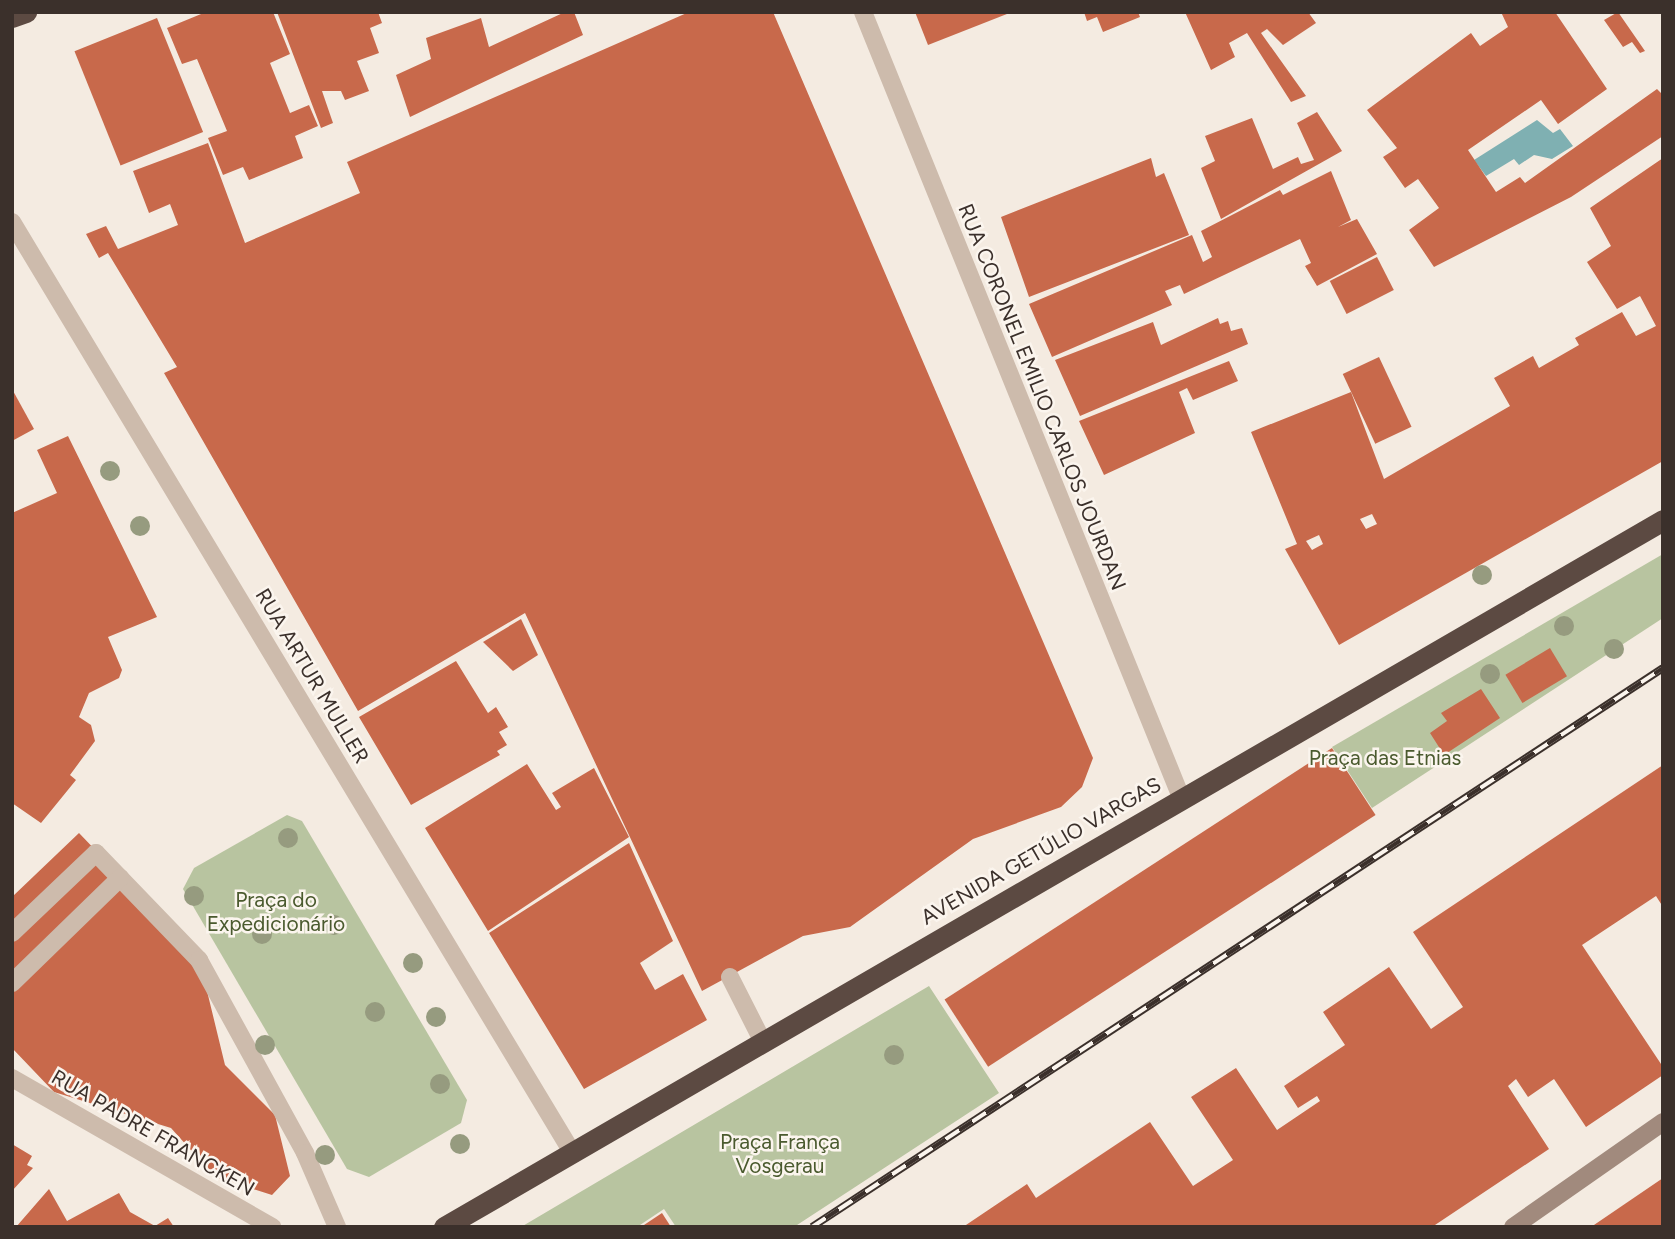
<!DOCTYPE html>
<html>
<head>
<meta charset="utf-8">
<style>
  body { margin:0 }
  #map { position:relative; width:1675px; height:1239px; overflow:hidden; background:#f4ebe1; font-family:Figtree,sans-serif }
  div>[style] { position:absolute }
  .green>* { inset:0; background:#b8c4a0 }
  .water>* { inset:0; background:#7fb0b2 }
  .building>* { inset:0; background:#c8694b; transform-origin:0 0 }
  .lane>* { height:18px; margin:-9px; padding:0 9px; transform-origin:9px; border-radius:9px; background:#cdbbac }
  .street>* { height:18px; margin:-9px; padding:0 9px; transform-origin:9px; border-radius:9px; background:#cdbbac }
  .secondary>* { height:18px; margin:-9px; padding:0 9px; transform-origin:9px; border-radius:9px; background:#a18a7d }
  .highway>* { height:21px; margin:-10.5px; padding:0 10.5px; transform-origin:10.5px; border-radius:10.5px; background:#5c4a42 }
  .rail>* { height:8px; margin-top:-4px; transform-origin:0; background:repeating-linear-gradient(90deg,#fbf5ee 0 16px,#3b302b 0 32px); box-sizing:border-box; border-block:2px solid #3b302b }
  .trees>* { width:20px; height:20px; margin:-10px; border-radius:50%; background:#969b7f }
  span { translate:-50% -50%; white-space:nowrap; text-align:center; line-height:1.15; -webkit-text-stroke:5px #fbf5ee; paint-order:stroke }
  .street-label { font-size:21px; color:#3b302b }
  .park-label { font-size:21px; color:#4a5a2e }
  .frame { position:absolute; inset:0; border:14px solid #3b302b; pointer-events:none }
</style>
</head>
<body>
<div id="map">
  <div class="green">
    <div style="clip-path:polygon(1663px 554px,1663px 618px,1372px 808px,1332px 747px)"></div>
    <div style="clip-path:polygon(287px 815px,302px 821px,467px 1100px,461px 1123px,369px 1177px,347px 1169px,183px 889px,194px 868px)"></div>
    <div style="clip-path:polygon(929px 986px,999px 1093px,794px 1227px,676px 1227px,664px 1209px,637px 1227px,521px 1227px)"></div>
  </div>
  <div class="water">
    <div style="clip-path:polygon(1537px 120px,1553px 133px,1560px 129px,1573px 146px,1552px 159px,1534px 155px,1519px 165px,1514px 159px,1486px 176px,1474px 160px)"></div>
  </div>
  <div class="building">
    <div style="clip-path:polygon(206px 12px,273px 12px,290px 54px,270px 63px,290px 113px,309px 105px,318px 126px,295px 136px,303px 158px,249px 180px,243px 167px,223px 175px,208px 138px,227px 131px,197px 59px,182px 64px,167px 28px)"></div>
    <div style="clip-path:polygon(277px 12px,378px 12px,382px 23px,370px 28px,379px 53px,357px 61px,369px 91px,345px 100px,341px 91px,322px 91px,333px 123px,321px 128px)"></div>
    <div style="clip-path:polygon(565px 12px,574px 12px,583px 35px,410px 117px,396px 75px,431px 59px,426px 38px,481px 18px,489px 47px)"></div>
    <div style="clip-path:polygon(689px 12px,773px 12px,1093px 758px,1082px 787px,1061px 807px,973px 839px,850px 927px,803px 936px,702px 991px,525px 613px,358px 711px,164px 373px,177px 367px,108px 253px,99px 258px,86px 234px,106px 226px,118px 249px,178px 225px,170px 204px,149px 213px,133px 171px,208px 143px,245px 243px,360px 193px,347px 162px)"></div>
    <div style="clip-path:polygon(915px 12px,1012px 12px,928px 45px)"></div>
    <div style="clip-path:polygon(1084px 12px,1138px 12px,1140px 17px,1103px 32px,1097px 17px,1087px 21px)"></div>
    <div style="clip-path:polygon(1185px 12px,1308px 12px,1316px 23px,1283px 45px,1267px 29px,1261px 33px,1306px 96px,1291px 102px,1247px 33px,1229px 43px,1235px 57px,1211px 70px)"></div>
    <div style="clip-path:polygon(1501px 12px,1555px 12px,1607px 89px,1558px 124px,1541px 100px,1468px 150px,1496px 192px,1520px 177px,1525px 183px,1657px 89px,1663px 95px,1663px 136px,1571px 197px,1434px 267px,1409px 230px,1439px 208px,1418px 179px,1405px 188px,1383px 157px,1397px 148px,1367px 110px,1471px 33px,1480px 46px,1508px 27px)"></div>
    <div style="clip-path:polygon(1618px 12px,1645px 51px,1640px 53px,1632px 42px,1623px 47px,1604px 20px)"></div>
    <div style="left:157px;top:18px;width:123px;height:89px;rotate:68deg"></div>
    <div style="clip-path:polygon(1317px 112px,1342px 151px,1221px 219px,1201px 168px,1215px 161px,1205px 136px,1252px 118px,1273px 169px,1298px 157px,1301px 164px,1314px 160px,1297px 123px)"></div>
    <div style="clip-path:polygon(1151px 158px,1156px 177px,1164px 173px,1189px 235px,1029px 297px,1001px 217px)"></div>
    <div style="clip-path:polygon(evenodd,1663px 158px,1663px 461px,1339px 645px,1285px 549px,1297px 544px,1251px 432px,1351px 392px,1384px 479px,1510px 406px,1494px 378px,1533px 356px,1539px 368px,1579px 345px,1575px 338px,1622px 312px,1636px 336px,1656px 326px,1640px 296px,1617px 309px,1587px 262px,1611px 246px,1590px 208px,1663px 158px,1372px 514px,1377px 524px,1366px 529px,1360px 519px,1372px 514px,1663px 158px,1319px 535px,1323px 544px,1312px 550px,1306px 541px,1319px 535px)"></div>
    <div style="clip-path:polygon(1331px 171px,1351px 220px,1338px 227px,1357px 219px,1377px 254px,1317px 286px,1305px 266px,1311px 263px,1300px 239px,1184px 294px,1180px 285px,1165px 291px,1172px 305px,1052px 357px,1029px 304px,1192px 235px,1203px 262px,1212px 257px,1201px 231px,1280px 190px,1283px 195px)"></div>
    <div style="left:1377px;top:257px;width:37px;height:53px;rotate:63deg"></div>
    <div style="clip-path:polygon(1218px 318px,1220px 324px,1228px 321px,1231px 331px,1242px 328px,1248px 344px,1080px 416px,1055px 360px,1153px 322px,1161px 345px)"></div>
    <div style="left:1379px;top:357px;width:77px;height:40px;rotate:65deg"></div>
    <div style="clip-path:polygon(1229px 361px,1238px 381px,1193px 400px,1187px 388px,1179px 392px,1195px 433px,1104px 475px,1079px 421px)"></div>
    <div style="clip-path:polygon(12px 389px,34px 429px,12px 441px)"></div>
    <div style="clip-path:polygon(68px 436px,157px 617px,108px 637px,122px 670px,119px 678px,89px 693px,79px 717px,91px 725px,95px 741px,70px 775px,76px 780px,41px 823px,12px 803px,12px 513px,57px 493px,37px 450px)"></div>
    <div style="clip-path:polygon(521px 619px,538px 655px,513px 671px,483px 642px)"></div>
    <div style="left:1550px;top:648px;width:33px;height:52px;rotate:59deg"></div>
    <div style="clip-path:polygon(456px 661px,488px 713px,496px 707px,508px 727px,499px 732px,507px 745px,497px 751px,500px 755px,411px 805px,359px 717px)"></div>
    <div style="clip-path:polygon(1481px 689px,1500px 718px,1444px 755px,1430px 733px,1447px 721px,1441px 713px)"></div>
    <div style="left:1332px;top:748px;width:80px;height:462px;rotate:57deg"></div>
    <div style="clip-path:polygon(527px 764px,556px 810px,561px 807px,552px 793px,594px 768px,629px 837px,488px 931px,425px 828px)"></div>
    <div style="clip-path:polygon(1663px 765px,1663px 907px,1656px 896px,1582px 945px,1663px 1067px,1663px 1075px,1586px 1127px,1554px 1079px,1528px 1097px,1516px 1079px,1508px 1086px,1549px 1149px,1432px 1227px,963px 1227px,1027px 1184px,1036px 1198px,1150px 1122px,1193px 1186px,1233px 1160px,1191px 1097px,1236px 1068px,1277px 1130px,1320px 1101px,1317px 1096px,1298px 1108px,1284px 1086px,1345px 1045px,1323px 1012px,1389px 967px,1431px 1029px,1463px 1007px,1413px 932px)"></div>
    <div style="clip-path:polygon(79px 833px,199px 958px,225px 1065px,275px 1115px,290px 1176px,272px 1195px,215px 1177px,171px 1128px,54px 1092px,12px 1048px,12px 897px)"></div>
    <div style="clip-path:polygon(629px 843px,673px 941px,640px 963px,655px 990px,683px 974px,707px 1020px,584px 1089px,489px 933px)"></div>
    <div style="clip-path:polygon(12px 1144px,32px 1156px,27px 1165px,33px 1168px,12px 1191px)"></div>
    <div style="clip-path:polygon(1663px 1178px,1663px 1227px,1591px 1227px)"></div>
    <div style="clip-path:polygon(49px 1189px,67px 1221px,119px 1193px,130px 1212px,155px 1226px,168px 1218px,174px 1227px,16px 1227px)"></div>
    <div style="clip-path:polygon(662px 1213px,671px 1227px,641px 1227px)"></div>
  </div>
  <div class="lane">
    <div style="left:12px;top:933px;width:116px;rotate:-43.6deg"></div>
    <div style="left:96px;top:853px;width:149px;rotate:46.1deg"></div>
    <div style="left:199px;top:960px;width:220px;rotate:61.2deg"></div>
    <div style="left:305px;top:1153px;width:81px;rotate:66.6deg"></div>
    <div style="left:730px;top:977px;width:73px;rotate:63.1deg"></div>
    <div style="left:12px;top:983px;width:151px;rotate:-44.2deg"></div>
  </div>
  <div class="street">
    <div style="left:863px;top:12px;width:847px;rotate:67.95deg"></div>
    <div style="left:12px;top:222px;width:1088px;rotate:58.95deg"></div>
    <div style="left:12px;top:1078px;width:300px;rotate:29.8deg"></div>
  </div>
  <div class="secondary">
    <div style="left:1513px;top:1227px;width:183px;rotate:-35deg"></div>
  </div>
  <div class="highway">
    <div style="left:12px;top:17px;width:15px;rotate:-20deg"></div>
    <div style="left:444px;top:1227px;width:1409px;rotate:-30.11deg"></div>
  </div>
  <div class="rail">
    <div style="left:812px;top:1227px;width:1018px;rotate:-33.3deg"></div>
  </div>
  <div class="trees">
    <div style="left:110px;top:471px"></div>
    <div style="left:140px;top:526px"></div>
    <div style="left:1482px;top:575px"></div>
    <div style="left:1564px;top:626px"></div>
    <div style="left:1614px;top:649px"></div>
    <div style="left:1490px;top:674px"></div>
    <div style="left:288px;top:838px"></div>
    <div style="left:194px;top:896px"></div>
    <div style="left:334px;top:925px"></div>
    <div style="left:262px;top:934px"></div>
    <div style="left:413px;top:963px"></div>
    <div style="left:375px;top:1012px"></div>
    <div style="left:436px;top:1017px"></div>
    <div style="left:265px;top:1045px"></div>
    <div style="left:894px;top:1055px"></div>
    <div style="left:440px;top:1084px"></div>
    <div style="left:460px;top:1144px"></div>
    <div style="left:325px;top:1155px"></div>
  </div>
  <div class="street-label">
    <span style="left:1042px;top:397px;rotate:68deg">RUA CORONEL EMILIO CARLOS JOURDAN</span>
    <span style="left:312px;top:676px;rotate:59deg">RUA ARTUR MULLER</span>
    <span style="left:1041px;top:851px;rotate:-30deg">AVENIDA GETÚLIO VARGAS</span>
    <span style="left:153px;top:1133px;rotate:30deg">RUA PADRE FRANCKEN</span>
  </div>
  <div class="park-label">
    <span style="left:1385px;top:758px">Praça das Etnias</span>
    <span style="left:276px;top:912px">Praça do<br>Expedicionário</span>
    <span style="left:780px;top:1154px">Praça França<br>Vosgerau</span>
  </div>
  <div class="frame"></div>
</div>
</body>
</html>
